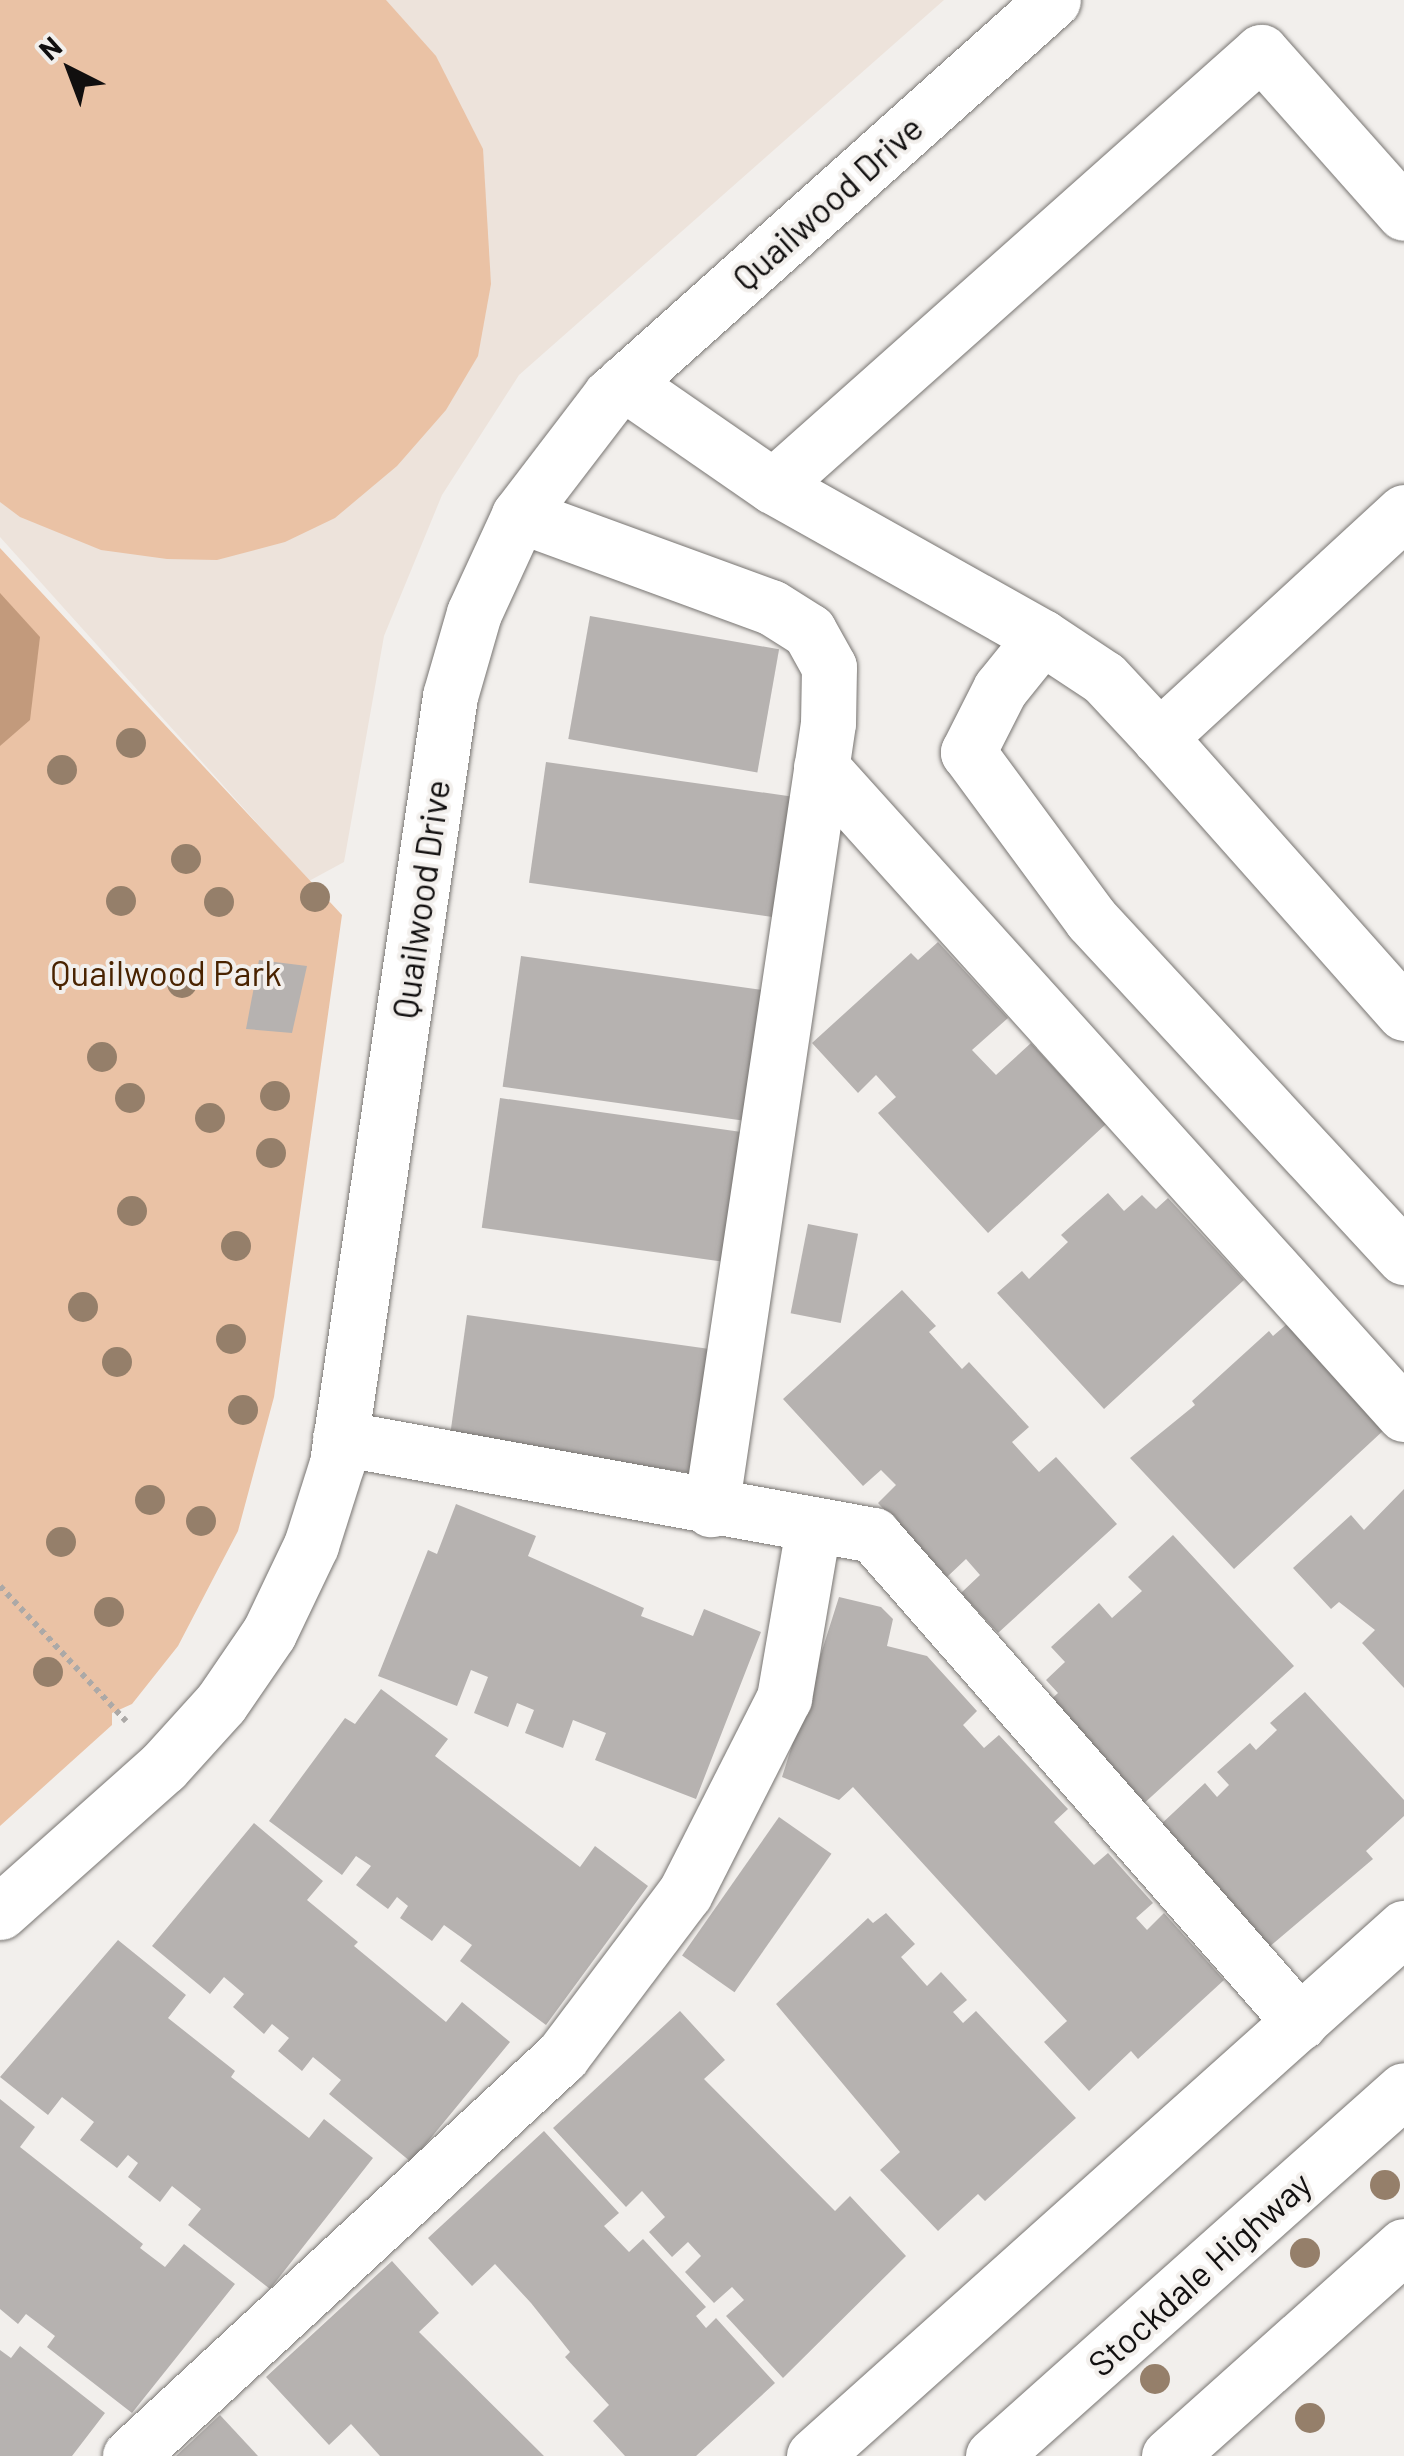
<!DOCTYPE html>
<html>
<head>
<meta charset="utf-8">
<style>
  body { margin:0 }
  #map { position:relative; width:1404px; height:2456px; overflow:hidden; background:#f2efec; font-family:Barlow,sans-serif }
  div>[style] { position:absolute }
  .built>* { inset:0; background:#ede3db }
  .green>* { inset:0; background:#eac2a5 }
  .water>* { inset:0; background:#c29a7c }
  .building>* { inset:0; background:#b6b2b0; transform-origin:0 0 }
  .path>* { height:6px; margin-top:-3px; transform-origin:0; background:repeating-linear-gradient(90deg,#aca9a7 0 5px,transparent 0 10px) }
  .roads { filter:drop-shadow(0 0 2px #787572) drop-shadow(0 0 2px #787572) }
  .minor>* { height:55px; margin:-27.5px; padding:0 27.5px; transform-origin:27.5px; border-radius:27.5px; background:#fff }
  .major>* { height:55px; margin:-27.5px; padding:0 27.5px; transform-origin:27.5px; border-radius:27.5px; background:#fff }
  .trees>* { width:30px; height:30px; margin:-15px; border-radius:50%; background:#957f6a }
  span { translate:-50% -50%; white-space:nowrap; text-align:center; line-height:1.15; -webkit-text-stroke:8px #f2efec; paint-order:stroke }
  .street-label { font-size:35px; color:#110f0f }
  .park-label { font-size:35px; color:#492300 }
  .north { position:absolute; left:20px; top:20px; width:100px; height:100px; -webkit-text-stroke:8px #f2efec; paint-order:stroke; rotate:318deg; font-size:28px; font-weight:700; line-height:40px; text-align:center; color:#110f0f }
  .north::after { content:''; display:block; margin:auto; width:35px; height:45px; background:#110f0f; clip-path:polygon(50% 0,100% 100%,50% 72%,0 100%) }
</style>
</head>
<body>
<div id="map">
  <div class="built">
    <div style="clip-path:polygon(0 0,944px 0,519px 375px,442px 495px,384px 636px,344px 862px,309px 881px,0 537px)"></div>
  </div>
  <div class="green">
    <div style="clip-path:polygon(0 0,386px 0,436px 56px,483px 149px,491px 284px,478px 356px,446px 410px,397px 466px,335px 518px,285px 542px,217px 560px,167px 559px,101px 550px,20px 517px,0 502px)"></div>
    <div style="clip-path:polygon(0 548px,342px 915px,274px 1397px,238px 1531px,178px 1646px,132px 1704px,112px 1713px,112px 1725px,0 1826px)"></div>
  </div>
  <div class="water">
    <div style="clip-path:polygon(0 593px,40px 637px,30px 720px,0 746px)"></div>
  </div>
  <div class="building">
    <div style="left:590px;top:616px;width:192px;height:125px;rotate:10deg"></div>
    <div style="left:546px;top:762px;width:253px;height:122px;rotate:8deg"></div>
    <div style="clip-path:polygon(938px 942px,1008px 1018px,972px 1050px,996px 1075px,1031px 1043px,1106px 1124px,988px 1233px,878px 1113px,896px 1097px,876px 1075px,858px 1093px,812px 1043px,911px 953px,918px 960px)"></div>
    <div style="left:521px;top:956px;width:251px;height:132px;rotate:8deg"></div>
    <div style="clip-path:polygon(259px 960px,307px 966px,292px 1033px,246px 1029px)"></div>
    <div style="left:500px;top:1098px;width:251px;height:131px;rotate:8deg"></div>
    <div style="clip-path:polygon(1108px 1193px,1124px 1211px,1142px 1195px,1156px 1209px,1168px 1198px,1244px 1280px,1104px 1409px,997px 1293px,1022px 1271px,1029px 1279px,1068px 1242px,1061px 1235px)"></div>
    <div style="left:808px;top:1224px;width:51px;height:91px;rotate:11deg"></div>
    <div style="clip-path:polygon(902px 1290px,936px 1326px,929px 1332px,962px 1369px,969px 1362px,1029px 1427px,1012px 1442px,1039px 1472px,1056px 1457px,1117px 1524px,998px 1633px,961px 1593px,980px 1575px,966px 1559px,947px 1577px,878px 1503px,896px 1485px,881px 1470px,863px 1486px,783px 1399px)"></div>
    <div style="left:467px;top:1315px;width:254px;height:125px;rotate:8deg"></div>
    <div style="clip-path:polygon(1288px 1323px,1385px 1429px,1234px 1569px,1130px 1458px,1195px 1405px,1192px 1401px,1269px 1331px,1273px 1336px)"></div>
    <div style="clip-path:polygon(1404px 1489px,1404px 1688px,1362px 1643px,1375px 1630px,1339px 1602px,1331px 1609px,1293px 1568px,1351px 1515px,1364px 1530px)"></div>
    <div style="clip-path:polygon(456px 1504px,536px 1536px,528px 1556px,644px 1608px,641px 1616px,693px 1636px,704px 1609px,761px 1632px,696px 1799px,595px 1760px,606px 1733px,573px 1720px,563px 1748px,525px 1733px,534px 1710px,517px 1703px,508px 1727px,474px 1713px,488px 1677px,471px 1670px,457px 1706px,378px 1676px,428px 1550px,437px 1554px)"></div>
    <div style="clip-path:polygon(1173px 1535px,1294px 1666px,1140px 1807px,1046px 1704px,1058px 1693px,1046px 1680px,1065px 1662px,1051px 1647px,1099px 1603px,1112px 1618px,1142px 1591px,1128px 1577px)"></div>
    <div style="clip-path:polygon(839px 1597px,881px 1607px,893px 1619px,887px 1646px,927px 1656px,977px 1711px,963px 1725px,984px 1748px,999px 1735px,1068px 1809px,1054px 1822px,1094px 1865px,1108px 1853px,1153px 1903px,1136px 1918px,1147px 1930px,1164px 1913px,1224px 1980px,1138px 2059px,1131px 2051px,1089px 2091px,1044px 2042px,1067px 2021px,853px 1787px,839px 1800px,782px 1777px)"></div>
    <div style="clip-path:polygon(381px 1689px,448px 1739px,435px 1756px,580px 1867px,595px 1846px,648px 1886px,546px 2025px,460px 1961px,472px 1945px,444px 1925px,432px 1941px,400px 1918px,408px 1906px,397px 1897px,388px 1909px,356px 1885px,371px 1866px,356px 1856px,342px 1875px,269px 1821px,345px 1718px,355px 1724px)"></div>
    <div style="clip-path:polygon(1305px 1692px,1404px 1800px,1404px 1816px,1366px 1851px,1373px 1859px,1269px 1947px,1158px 1827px,1205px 1783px,1217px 1797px,1229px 1785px,1217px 1772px,1250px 1743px,1256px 1750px,1277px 1730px,1270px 1723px)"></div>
    <div style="left:779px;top:1817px;width:64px;height:169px;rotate:35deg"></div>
    <div style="clip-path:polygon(254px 1823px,323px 1881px,307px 1900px,358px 1942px,354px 1946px,446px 2022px,462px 2002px,510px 2042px,411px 2162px,329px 2094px,341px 2080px,313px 2057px,302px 2071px,278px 2051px,289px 2038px,272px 2024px,264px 2034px,233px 2007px,244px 1994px,224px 1977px,210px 1994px,152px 1946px)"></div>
    <div style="clip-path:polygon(886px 1913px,915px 1944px,901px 1957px,927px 1986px,941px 1972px,967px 2000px,953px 2012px,963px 2023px,976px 2011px,1076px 2118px,985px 2201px,978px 2194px,938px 2231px,880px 2170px,900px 2152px,776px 2004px,868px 1918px,873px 1923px)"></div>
    <div style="clip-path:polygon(118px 1940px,186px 1995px,168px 2018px,235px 2071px,231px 2077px,309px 2138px,324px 2119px,373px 2158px,270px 2289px,188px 2225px,201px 2209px,172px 2186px,160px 2202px,128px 2177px,138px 2163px,128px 2155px,117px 2168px,80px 2140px,94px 2122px,62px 2097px,48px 2115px,0 2077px)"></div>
    <div style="clip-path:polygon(680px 2011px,725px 2060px,704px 2079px,835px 2211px,850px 2196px,906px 2256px,783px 2378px,726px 2316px,744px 2300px,732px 2287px,714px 2303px,685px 2272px,701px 2256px,688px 2242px,672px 2257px,649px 2232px,665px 2217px,642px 2191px,626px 2207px,553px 2128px)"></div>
    <div style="clip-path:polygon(0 2099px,35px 2127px,20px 2147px,143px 2244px,140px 2248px,165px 2267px,184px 2244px,235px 2284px,132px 2413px,47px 2347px,55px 2336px,26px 2314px,18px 2324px,0 2309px)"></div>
    <div style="clip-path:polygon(544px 2131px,619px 2213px,604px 2226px,629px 2252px,643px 2239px,706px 2307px,696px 2316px,706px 2328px,716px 2318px,775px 2383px,696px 2456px,625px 2456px,593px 2421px,609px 2405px,565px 2357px,570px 2352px,531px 2303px,495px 2264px,472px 2286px,428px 2238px)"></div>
    <div style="clip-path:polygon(392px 2261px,439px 2313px,419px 2332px,544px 2456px,380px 2456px,351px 2424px,329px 2445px,266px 2377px)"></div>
    <div style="clip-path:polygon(20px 2346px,105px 2413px,72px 2456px,0 2456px,0 2350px,11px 2358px)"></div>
    <div style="clip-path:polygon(220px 2415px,258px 2456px,176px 2456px)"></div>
  </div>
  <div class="path">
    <div style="left:0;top:1586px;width:185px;rotate:47deg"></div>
  </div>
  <div class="roads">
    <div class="minor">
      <div style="left:624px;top:383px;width:181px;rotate:34.7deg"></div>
      <div style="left:773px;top:486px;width:653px;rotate:-41.65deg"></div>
      <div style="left:1261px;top:52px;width:215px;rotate:48.4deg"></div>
      <div style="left:773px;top:486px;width:308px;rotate:29.3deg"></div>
      <div style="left:1042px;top:637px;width:74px;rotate:33.5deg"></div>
      <div style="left:1104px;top:678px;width:81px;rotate:47deg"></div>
      <div style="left:1404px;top:512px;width:333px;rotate:137.4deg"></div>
      <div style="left:1159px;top:737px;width:369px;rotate:48.4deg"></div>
      <div style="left:519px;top:515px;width:268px;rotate:20.1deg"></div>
      <div style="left:771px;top:607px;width:45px;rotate:32.3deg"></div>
      <div style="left:809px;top:631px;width:41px;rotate:60.9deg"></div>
      <div style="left:829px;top:667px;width:56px;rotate:91deg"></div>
      <div style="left:828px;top:723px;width:795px;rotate:98.47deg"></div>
      <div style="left:1042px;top:637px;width:67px;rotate:128.9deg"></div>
      <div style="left:1000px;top:689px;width:71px;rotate:116.9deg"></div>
      <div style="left:968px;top:752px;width:207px;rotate:53.6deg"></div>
      <div style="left:1091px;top:919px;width:461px;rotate:47.2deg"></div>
      <div style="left:821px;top:767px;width:871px;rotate:47.98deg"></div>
      <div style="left:340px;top:1438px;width:542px;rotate:10.31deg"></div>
      <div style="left:873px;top:1535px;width:648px;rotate:48.76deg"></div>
      <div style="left:0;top:1912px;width:218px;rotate:-41.7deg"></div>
      <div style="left:163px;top:1767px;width:86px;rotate:-47.8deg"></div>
      <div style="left:221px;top:1703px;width:85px;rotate:-55.6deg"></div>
      <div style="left:269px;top:1633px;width:98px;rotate:-64.5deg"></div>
      <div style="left:311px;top:1545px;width:86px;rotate:-72.4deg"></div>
      <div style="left:337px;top:1463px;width:775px;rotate:-81.62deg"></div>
      <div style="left:450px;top:696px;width:86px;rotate:-73.9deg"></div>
      <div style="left:474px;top:613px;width:108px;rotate:-65.3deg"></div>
      <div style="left:519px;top:515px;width:150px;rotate:-52.6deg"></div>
      <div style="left:610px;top:396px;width:594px;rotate:-41.79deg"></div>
      <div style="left:130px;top:2456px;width:589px;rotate:-42.8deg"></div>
      <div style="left:562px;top:2056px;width:204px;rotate:-53deg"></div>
      <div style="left:685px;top:1893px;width:219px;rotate:-63.1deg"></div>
      <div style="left:784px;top:1698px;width:172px;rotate:-80.3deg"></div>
      <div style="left:814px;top:2456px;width:792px;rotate:-41.83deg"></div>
    </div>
    <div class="major">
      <div style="left:993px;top:2456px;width:550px;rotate:-41.69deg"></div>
      <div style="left:1169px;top:2456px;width:315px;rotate:-41.8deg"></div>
    </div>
  </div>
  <div class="trees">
    <div style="left:131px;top:743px"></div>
    <div style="left:62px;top:770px"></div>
    <div style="left:186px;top:859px"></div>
    <div style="left:315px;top:897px"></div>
    <div style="left:121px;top:901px"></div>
    <div style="left:219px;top:902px"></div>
    <div style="left:182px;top:983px"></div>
    <div style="left:102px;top:1057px"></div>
    <div style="left:275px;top:1096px"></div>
    <div style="left:130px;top:1098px"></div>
    <div style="left:210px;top:1118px"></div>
    <div style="left:271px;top:1153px"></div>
    <div style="left:132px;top:1211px"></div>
    <div style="left:236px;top:1246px"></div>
    <div style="left:83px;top:1307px"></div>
    <div style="left:231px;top:1339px"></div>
    <div style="left:117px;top:1362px"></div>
    <div style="left:243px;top:1410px"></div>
    <div style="left:150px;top:1500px"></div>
    <div style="left:201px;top:1521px"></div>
    <div style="left:61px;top:1542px"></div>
    <div style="left:109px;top:1612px"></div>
    <div style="left:48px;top:1672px"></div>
    <div style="left:1385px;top:2185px"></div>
    <div style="left:1305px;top:2253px"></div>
    <div style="left:1155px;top:2379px"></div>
    <div style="left:1310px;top:2418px"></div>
  </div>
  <div class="street-label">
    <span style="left:827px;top:202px;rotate:-42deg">Quailwood Drive</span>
    <span style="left:420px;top:899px;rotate:-82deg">Quailwood Drive</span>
    <span style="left:1199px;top:2273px;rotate:-42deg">Stockdale Highway</span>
  </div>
  <div class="park-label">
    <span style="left:166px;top:972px">Quailwood Park</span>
  </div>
  <div class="north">N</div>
</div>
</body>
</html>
